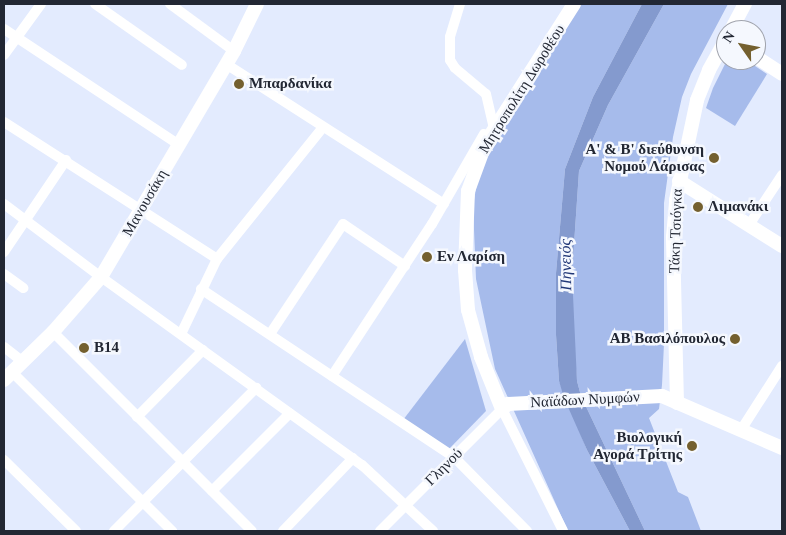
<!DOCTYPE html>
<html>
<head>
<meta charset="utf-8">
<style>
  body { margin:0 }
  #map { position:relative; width:786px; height:535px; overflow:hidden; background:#e3ebfe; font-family:"Times New Roman",serif }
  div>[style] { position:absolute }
  .green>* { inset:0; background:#a6bbeb }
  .water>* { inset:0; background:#849ace }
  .street>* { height:10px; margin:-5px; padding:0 5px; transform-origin:5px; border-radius:5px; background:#fff }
  .secondary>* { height:14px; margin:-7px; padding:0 7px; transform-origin:7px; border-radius:7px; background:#fff }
  .dots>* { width:14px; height:14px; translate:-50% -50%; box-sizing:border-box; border:2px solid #f5f8fe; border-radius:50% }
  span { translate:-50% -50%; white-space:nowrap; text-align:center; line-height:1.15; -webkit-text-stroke:5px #f5f8fe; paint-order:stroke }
  .poi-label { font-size:15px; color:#222733; font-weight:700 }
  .left { translate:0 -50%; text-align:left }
  .right { translate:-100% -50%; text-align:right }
  .street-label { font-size:15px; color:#222733 }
  .water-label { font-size:16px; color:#223877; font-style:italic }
  .frame { position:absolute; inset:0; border:5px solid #222733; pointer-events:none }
  .north { position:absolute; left:716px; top:20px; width:50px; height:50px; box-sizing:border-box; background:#f5f8fe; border:1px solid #a1a4ad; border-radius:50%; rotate:303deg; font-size:14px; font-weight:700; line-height:20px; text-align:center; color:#222733 }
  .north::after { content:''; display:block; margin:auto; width:18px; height:22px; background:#74602f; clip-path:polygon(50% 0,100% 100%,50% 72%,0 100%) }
</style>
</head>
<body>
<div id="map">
  <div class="green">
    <div style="clip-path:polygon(580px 4px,642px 4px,593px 97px,565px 169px,556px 273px,556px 335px,559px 381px,587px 450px,630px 531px,568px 531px,495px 369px,476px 279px,473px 205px,479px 173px,489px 148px)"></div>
    <div style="clip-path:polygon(664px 4px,728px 4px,691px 74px,682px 97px,673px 137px,664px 203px,664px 344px,662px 385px,659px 409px,649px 418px,678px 492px,688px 497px,701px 531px,645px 531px,581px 396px,577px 381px,573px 332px,572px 274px,579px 171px,608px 105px)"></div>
    <div style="clip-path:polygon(727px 60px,746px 60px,767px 74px,735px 126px,706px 108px,713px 88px)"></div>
    <div style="clip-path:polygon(465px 339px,486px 411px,449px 449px,403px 420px)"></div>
  </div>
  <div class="water">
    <div style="clip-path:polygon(642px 4px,664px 4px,608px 105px,579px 171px,572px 274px,577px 381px,581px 396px,645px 531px,630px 531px,587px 450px,564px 398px,559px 381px,556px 335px,556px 273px,565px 169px,593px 97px)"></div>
  </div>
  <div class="street">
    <div style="left:95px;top:4px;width:106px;rotate:35deg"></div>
    <div style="left:170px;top:4px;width:79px;rotate:36.3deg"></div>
    <div style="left:460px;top:4px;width:34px;rotate:107deg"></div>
    <div style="left:450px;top:37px;width:23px;rotate:90deg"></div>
    <div style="left:450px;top:60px;width:9px;rotate:58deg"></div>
    <div style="left:455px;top:68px;width:40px;rotate:40deg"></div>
    <div style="left:486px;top:94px;width:35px;rotate:77deg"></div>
    <div style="left:4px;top:29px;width:210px;rotate:33.5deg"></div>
    <div style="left:4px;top:55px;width:63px;rotate:-54deg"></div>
    <div style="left:226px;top:64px;width:259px;rotate:32.7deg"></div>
    <div style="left:4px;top:122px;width:253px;rotate:32.7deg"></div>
    <div style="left:4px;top:204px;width:121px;rotate:37deg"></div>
    <div style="left:101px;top:277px;width:322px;rotate:35.8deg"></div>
    <div style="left:362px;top:465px;width:97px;rotate:42.9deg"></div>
    <div style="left:749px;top:225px;width:60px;rotate:-56.6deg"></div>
    <div style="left:4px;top:252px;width:111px;rotate:-56deg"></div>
    <div style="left:4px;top:274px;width:24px;rotate:36deg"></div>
    <div style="left:201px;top:289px;width:304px;rotate:33.6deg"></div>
    <div style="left:454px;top:457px;width:104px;rotate:45.4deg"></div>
    <div style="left:53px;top:332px;width:281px;rotate:45deg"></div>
    <div style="left:181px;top:334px;width:83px;rotate:-64.4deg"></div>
    <div style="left:217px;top:259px;width:169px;rotate:-51.2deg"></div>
    <div style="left:270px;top:334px;width:132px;rotate:-56.4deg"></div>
    <div style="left:343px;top:224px;width:75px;rotate:34.1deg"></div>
    <div style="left:4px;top:347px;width:24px;rotate:38deg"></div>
    <div style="left:12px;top:372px;width:226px;rotate:44.8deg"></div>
    <div style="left:332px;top:376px;width:182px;rotate:-56.7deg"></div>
    <div style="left:432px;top:224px;width:104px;rotate:-60deg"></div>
    <div style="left:137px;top:417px;width:94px;rotate:-45.4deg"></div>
    <div style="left:741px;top:430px;width:76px;rotate:-57.4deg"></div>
    <div style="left:4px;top:460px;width:101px;rotate:44.6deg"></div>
    <div style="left:212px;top:491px;width:110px;rotate:-45deg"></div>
    <div style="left:114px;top:531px;width:202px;rotate:-45.2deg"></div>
    <div style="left:283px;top:531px;width:101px;rotate:-46.2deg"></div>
    <div style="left:380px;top:531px;width:173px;rotate:-45deg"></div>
    <div style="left:502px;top:409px;width:136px;rotate:63.4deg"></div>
  </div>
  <div class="secondary">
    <div style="left:574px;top:4px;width:164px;rotate:122.5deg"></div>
    <div style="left:486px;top:142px;width:52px;rotate:110.2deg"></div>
    <div style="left:468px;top:191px;width:79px;rotate:92.2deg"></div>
    <div style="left:465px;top:270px;width:40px;rotate:85.7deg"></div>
    <div style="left:468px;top:310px;width:49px;rotate:74.5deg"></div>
    <div style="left:481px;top:357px;width:56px;rotate:68deg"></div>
    <div style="left:502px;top:409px;width:8px;rotate:-40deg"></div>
    <div style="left:508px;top:404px;width:154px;rotate:-3deg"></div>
    <div style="left:662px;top:396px;width:131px;rotate:23.4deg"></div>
    <div style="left:731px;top:30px;width:30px;rotate:-62deg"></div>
    <div style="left:756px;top:57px;width:31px;rotate:33deg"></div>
    <div style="left:679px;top:181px;width:122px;rotate:32.3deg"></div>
    <div style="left:4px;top:380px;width:69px;rotate:-44.4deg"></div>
    <div style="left:53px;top:332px;width:73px;rotate:-48.9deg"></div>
    <div style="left:101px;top:277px;width:262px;rotate:-59.5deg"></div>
    <div style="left:234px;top:51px;width:52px;rotate:-63.9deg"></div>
    <div style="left:677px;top:403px;width:166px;rotate:-91.4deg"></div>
    <div style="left:673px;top:237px;width:37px;rotate:-85deg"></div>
    <div style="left:676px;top:200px;width:102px;rotate:-78.1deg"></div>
    <div style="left:697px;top:100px;width:32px;rotate:-68deg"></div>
    <div style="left:709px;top:70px;width:35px;rotate:-61deg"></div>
  </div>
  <div class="dots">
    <div style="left:239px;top:84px;background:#74602f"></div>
    <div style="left:714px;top:158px;background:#74602f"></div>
    <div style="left:698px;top:207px;background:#74602f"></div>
    <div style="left:427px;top:257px;background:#74602f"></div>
    <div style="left:735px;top:339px;background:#74602f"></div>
    <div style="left:84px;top:348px;background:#74602f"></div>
    <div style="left:692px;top:446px;background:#74602f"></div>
  </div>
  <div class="poi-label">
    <span class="left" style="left:249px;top:84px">Μπαρδανίκα</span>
    <span class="right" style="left:704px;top:158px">Α' &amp; Β' διεύθυνση<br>Νομού Λάρισας</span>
    <span class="left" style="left:708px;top:207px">Λιμανάκι</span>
    <span class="left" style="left:437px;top:257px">Εν Λαρίση</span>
    <span class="right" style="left:725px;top:339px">ΑΒ Βασιλόπουλος</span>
    <span class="left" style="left:94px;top:348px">Β14</span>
    <span class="right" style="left:682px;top:446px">Βιολογική<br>Αγορά Τρίτης</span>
  </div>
  <div class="street-label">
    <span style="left:522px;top:89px;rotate:-58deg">Μητροπολίτη Δωροθέου</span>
    <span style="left:145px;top:203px;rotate:-60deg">Μανουσάκη</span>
    <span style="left:676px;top:231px;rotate:-88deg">Τάκη Τσιόγκα</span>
    <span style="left:585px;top:400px;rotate:-3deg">Ναϊάδων Νυμφών</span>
    <span style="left:444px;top:467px;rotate:-45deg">Γληνού</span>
  </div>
  <div class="water-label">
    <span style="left:566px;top:265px;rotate:-91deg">Πηνειός</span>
  </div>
  <div class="frame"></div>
  <div class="north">N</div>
</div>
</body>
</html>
